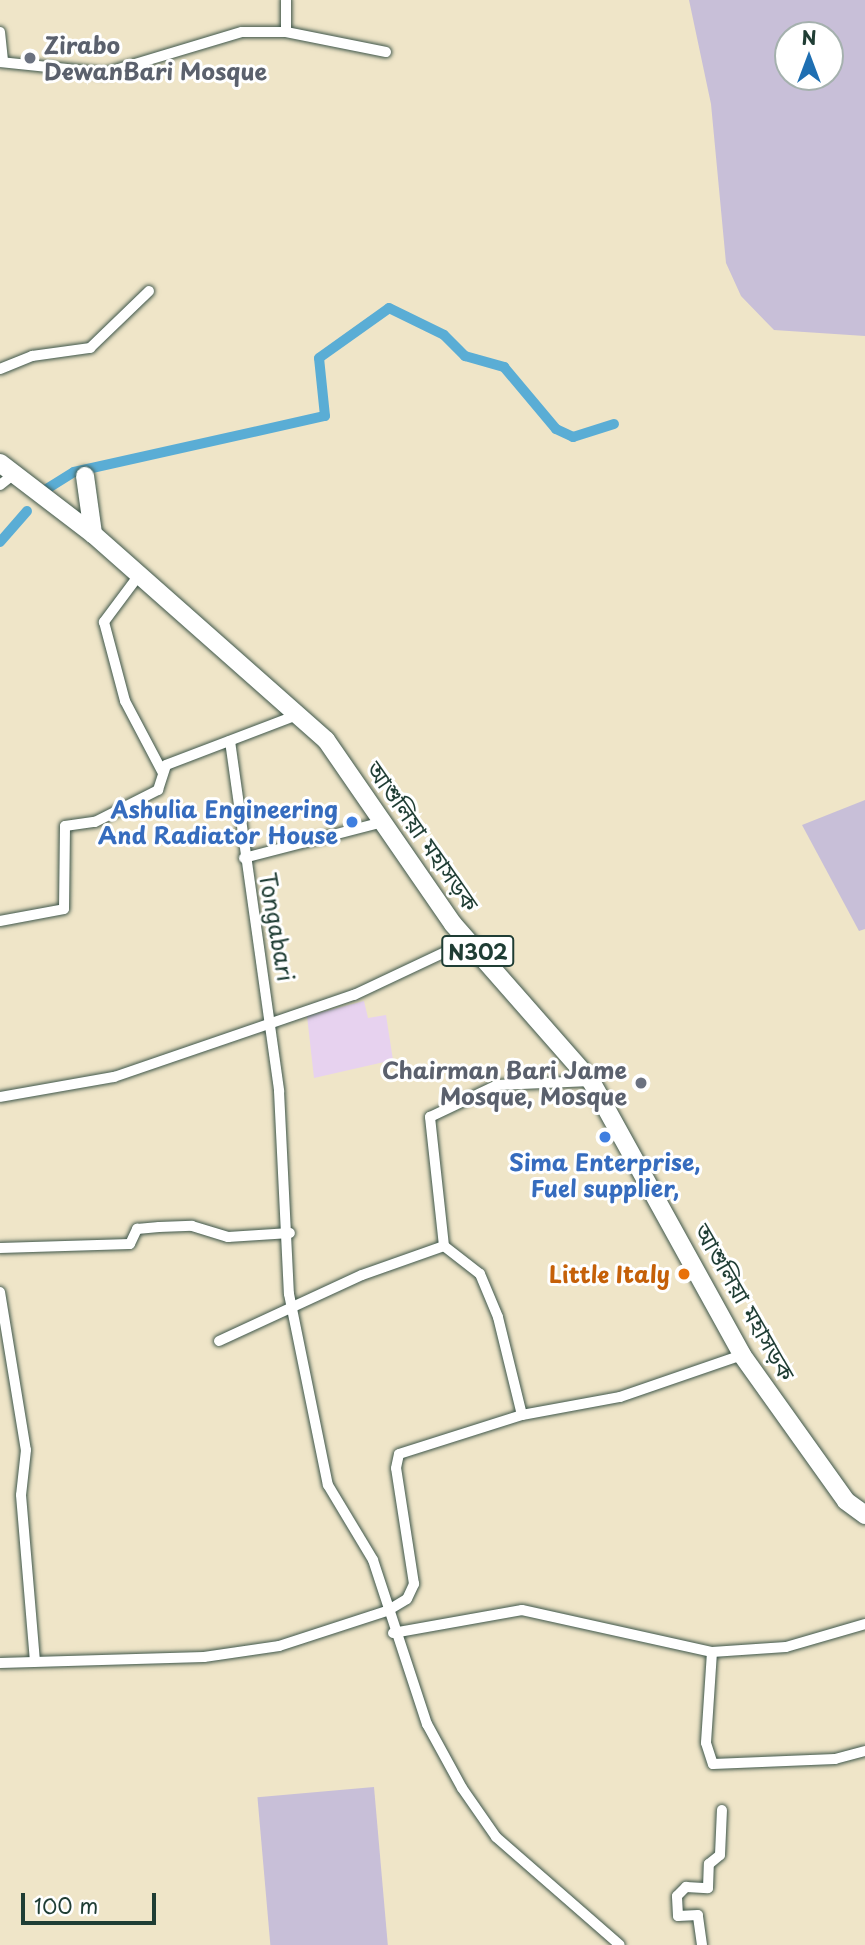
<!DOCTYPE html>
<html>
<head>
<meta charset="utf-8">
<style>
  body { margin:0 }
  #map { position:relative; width:865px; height:1945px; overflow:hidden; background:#efe5c8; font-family:"Playpen Sans","Noto Sans Bengali",sans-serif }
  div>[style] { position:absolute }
  .built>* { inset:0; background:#e7d2ef }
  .industrial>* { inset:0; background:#c8bfd8; transform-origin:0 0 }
  .canal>* { height:10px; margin:-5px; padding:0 5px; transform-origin:5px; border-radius:5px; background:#5aadd5 }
  .roads { filter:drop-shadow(0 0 2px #3e564a) drop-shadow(0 0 2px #3e564a) }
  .minor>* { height:10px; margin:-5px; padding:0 5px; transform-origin:5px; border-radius:5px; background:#fff }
  .trunk>* { height:18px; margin:-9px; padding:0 9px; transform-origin:9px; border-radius:9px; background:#fff }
  .dots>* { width:19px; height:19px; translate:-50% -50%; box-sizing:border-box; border:4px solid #fff; border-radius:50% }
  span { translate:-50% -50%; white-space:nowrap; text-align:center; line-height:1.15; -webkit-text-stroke:6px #fff; paint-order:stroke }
  .shield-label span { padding:2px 5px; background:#fff; border:2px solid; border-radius:5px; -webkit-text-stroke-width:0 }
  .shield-label { font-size:21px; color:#1f3d34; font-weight:700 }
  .worship-label { font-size:23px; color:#5b616d; font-weight:700 }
  .left { translate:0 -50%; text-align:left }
  .right { translate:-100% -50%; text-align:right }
  .shop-label { font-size:23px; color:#366cbe; font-weight:700 }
  .street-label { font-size:23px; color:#1f3d34 }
  .food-label { font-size:23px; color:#c56008; font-weight:700 }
  .north { position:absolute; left:774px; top:21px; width:70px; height:70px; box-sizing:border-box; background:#fff; border:2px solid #a5b1ae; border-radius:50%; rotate:0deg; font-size:19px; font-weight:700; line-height:28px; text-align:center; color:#1f3d34 }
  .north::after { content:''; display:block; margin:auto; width:24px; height:32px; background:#1f6fb2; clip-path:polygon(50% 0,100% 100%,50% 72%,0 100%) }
  .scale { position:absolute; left:21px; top:1893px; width:135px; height:32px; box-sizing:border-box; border:4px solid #1f3d34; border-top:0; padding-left:9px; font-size:21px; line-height:24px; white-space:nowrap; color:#1f3d34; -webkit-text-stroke:5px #fff; paint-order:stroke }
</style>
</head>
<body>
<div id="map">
  <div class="built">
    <div style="clip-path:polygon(364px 1001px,368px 1018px,386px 1015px,393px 1060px,314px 1078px,307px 1016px)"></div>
  </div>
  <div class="industrial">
    <div style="clip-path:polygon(evenodd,689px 0,865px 0,865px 336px,774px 330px,741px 296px,726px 263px,711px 104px,689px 0,830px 35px,830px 77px,788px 77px,788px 35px,830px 35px)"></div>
    <div style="clip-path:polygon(865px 800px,865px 929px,859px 931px,802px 825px)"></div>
    <div style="left:374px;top:1787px;width:159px;height:117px;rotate:85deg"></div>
  </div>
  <div class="canal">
    <div style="left:45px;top:490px;width:34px;rotate:-32deg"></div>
    <div style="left:74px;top:472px;width:257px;rotate:-12.6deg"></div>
    <div style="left:325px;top:416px;width:58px;rotate:-95.9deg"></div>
    <div style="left:319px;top:358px;width:86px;rotate:-35.5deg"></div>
    <div style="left:389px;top:308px;width:61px;rotate:26.1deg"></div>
    <div style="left:444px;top:335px;width:30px;rotate:45deg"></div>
    <div style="left:465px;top:356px;width:41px;rotate:15.8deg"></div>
    <div style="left:504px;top:367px;width:81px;rotate:50deg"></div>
    <div style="left:556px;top:429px;width:19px;rotate:25deg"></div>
    <div style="left:573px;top:437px;width:43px;rotate:-17.6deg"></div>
    <div style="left:0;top:542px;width:41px;rotate:-48.9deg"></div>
  </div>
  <div class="roads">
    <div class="minor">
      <div style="left:0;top:32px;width:30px;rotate:84deg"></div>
      <div style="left:286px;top:32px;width:32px;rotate:-90deg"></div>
      <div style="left:0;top:62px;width:106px;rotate:6deg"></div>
      <div style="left:105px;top:73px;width:143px;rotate:-16.7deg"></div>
      <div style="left:242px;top:32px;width:44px"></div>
      <div style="left:286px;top:32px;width:102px;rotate:11.3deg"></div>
      <div style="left:0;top:369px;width:35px;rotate:-22deg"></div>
      <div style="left:32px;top:356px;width:59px;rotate:-7.9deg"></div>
      <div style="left:90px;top:348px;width:82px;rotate:-44deg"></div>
      <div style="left:0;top:485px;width:18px;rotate:-38deg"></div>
      <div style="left:139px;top:575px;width:59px;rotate:126.7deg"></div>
      <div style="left:104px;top:622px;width:82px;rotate:75.1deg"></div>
      <div style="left:125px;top:701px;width:81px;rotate:62.2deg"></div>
      <div style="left:230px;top:741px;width:353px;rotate:82deg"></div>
      <div style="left:279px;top:1091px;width:203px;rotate:87.2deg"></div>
      <div style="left:289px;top:1294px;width:195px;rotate:78.5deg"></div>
      <div style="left:328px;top:1485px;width:87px;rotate:59deg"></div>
      <div style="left:373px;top:1560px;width:173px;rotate:71.8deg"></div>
      <div style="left:427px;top:1724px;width:73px;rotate:61.3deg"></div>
      <div style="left:462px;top:1788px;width:60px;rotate:55.2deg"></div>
      <div style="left:496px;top:1837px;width:164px;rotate:41.1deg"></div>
      <div style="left:244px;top:858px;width:144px;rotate:-14.5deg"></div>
      <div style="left:0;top:921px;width:65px;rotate:-10.6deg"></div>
      <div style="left:64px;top:909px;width:83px;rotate:-89.3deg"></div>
      <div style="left:65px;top:826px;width:30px;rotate:-8deg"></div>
      <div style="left:95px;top:822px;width:71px;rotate:-26.9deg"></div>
      <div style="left:158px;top:790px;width:26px;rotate:-72deg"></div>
      <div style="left:166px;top:765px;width:140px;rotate:-20.9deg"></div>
      <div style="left:0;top:1097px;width:116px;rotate:-10deg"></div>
      <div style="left:114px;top:1077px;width:254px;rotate:-18.9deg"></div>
      <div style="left:354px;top:995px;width:126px;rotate:-25.3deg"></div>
      <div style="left:0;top:1248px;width:130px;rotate:-1.8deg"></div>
      <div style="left:130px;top:1244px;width:17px;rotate:-65deg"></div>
      <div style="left:137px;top:1229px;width:22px;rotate:-5deg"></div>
      <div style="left:159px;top:1227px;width:33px;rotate:-2deg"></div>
      <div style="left:192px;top:1226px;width:38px;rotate:17deg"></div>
      <div style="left:228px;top:1237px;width:62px;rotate:-3.7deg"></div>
      <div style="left:0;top:1292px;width:160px;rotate:80.7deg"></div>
      <div style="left:26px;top:1450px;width:45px;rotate:96.3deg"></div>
      <div style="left:21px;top:1495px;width:167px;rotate:85.2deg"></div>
      <div style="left:219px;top:1341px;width:157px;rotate:-24.8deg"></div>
      <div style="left:362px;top:1275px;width:87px;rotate:-19.5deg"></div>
      <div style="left:522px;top:1415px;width:101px;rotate:-103.8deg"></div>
      <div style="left:498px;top:1317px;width:47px;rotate:-112.7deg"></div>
      <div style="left:480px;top:1274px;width:46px;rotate:-142.1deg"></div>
      <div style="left:444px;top:1246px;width:130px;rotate:-96.2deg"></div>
      <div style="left:430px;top:1117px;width:74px;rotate:-25.5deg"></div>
      <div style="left:497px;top:1085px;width:94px;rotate:-2.4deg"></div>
      <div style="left:393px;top:1633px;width:131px;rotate:-10.1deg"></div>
      <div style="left:522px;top:1610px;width:195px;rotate:12.5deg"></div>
      <div style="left:712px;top:1652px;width:74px;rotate:-3.9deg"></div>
      <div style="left:786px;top:1647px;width:82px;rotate:-16.2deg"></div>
      <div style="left:712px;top:1652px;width:91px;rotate:93.8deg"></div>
      <div style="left:706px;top:1743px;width:22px;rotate:72deg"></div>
      <div style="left:713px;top:1764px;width:122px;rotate:-2.3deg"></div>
      <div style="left:835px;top:1759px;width:31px;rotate:-15deg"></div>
      <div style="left:0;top:1663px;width:204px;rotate:-1.7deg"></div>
      <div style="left:204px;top:1657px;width:76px;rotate:-8.3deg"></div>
      <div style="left:279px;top:1646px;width:114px;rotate:-18deg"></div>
      <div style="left:387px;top:1611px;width:23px;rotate:-31deg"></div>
      <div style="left:407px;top:1599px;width:17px;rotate:-65deg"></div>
      <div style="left:414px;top:1584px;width:117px;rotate:-98.8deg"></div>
      <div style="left:396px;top:1468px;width:14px;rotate:-78deg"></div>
      <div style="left:399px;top:1454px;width:129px;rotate:-17.6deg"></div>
      <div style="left:522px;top:1415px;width:100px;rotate:-10.4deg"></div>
      <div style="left:620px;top:1397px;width:129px;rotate:-19deg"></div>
      <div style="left:702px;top:1945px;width:30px;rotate:-98deg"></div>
      <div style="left:698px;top:1915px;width:20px;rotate:177deg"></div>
      <div style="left:678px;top:1916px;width:20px;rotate:-93deg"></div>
      <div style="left:677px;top:1896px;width:13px;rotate:-45deg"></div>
      <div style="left:686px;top:1887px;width:22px;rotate:3deg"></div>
      <div style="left:708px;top:1888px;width:24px;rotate:-88deg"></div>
      <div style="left:709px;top:1864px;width:14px;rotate:-39deg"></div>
      <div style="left:720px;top:1855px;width:45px;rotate:-87.5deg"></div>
    </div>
    <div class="trunk">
      <div style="left:0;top:463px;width:117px;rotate:37.4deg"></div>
      <div style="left:93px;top:534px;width:311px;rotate:41.5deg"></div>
      <div style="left:326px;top:740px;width:224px;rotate:55.4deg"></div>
      <div style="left:453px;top:924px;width:209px;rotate:48.7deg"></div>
      <div style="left:591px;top:1081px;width:313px;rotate:61.1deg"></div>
      <div style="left:742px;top:1355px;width:179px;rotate:54.5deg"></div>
      <div style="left:846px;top:1501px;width:24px;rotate:36deg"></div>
      <div style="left:85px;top:476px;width:59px;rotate:82.1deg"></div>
    </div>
  </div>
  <div class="dots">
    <div style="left:30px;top:58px;background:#6b7280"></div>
    <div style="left:352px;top:822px;background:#3f7fe0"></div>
    <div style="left:641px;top:1083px;background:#6b7280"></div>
    <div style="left:605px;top:1137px;background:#3f7fe0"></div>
    <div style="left:684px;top:1274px;background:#e8710a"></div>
  </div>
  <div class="shield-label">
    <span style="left:478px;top:951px">N302</span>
  </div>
  <div class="worship-label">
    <span class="left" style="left:44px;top:58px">Zirabo<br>DewanBari Mosque</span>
    <span class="right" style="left:627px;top:1083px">Chairman Bari Jame<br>Mosque, Mosque</span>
  </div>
  <div class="shop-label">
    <span class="right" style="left:338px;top:822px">Ashulia Engineering<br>And Radiator House</span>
    <span style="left:605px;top:1175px">Sima Enterprise,<br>Fuel supplier,</span>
  </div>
  <div class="street-label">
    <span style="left:423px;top:836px;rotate:55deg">আশুলিয়া মহাসড়ক</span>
    <span style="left:277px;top:927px;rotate:80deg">Tongabari</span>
    <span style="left:745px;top:1302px;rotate:60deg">আশুলিয়া মহাসড়ক</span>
  </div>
  <div class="food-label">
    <span class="right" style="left:670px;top:1274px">Little Italy</span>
  </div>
  <div class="north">N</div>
  <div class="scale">100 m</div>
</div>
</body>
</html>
